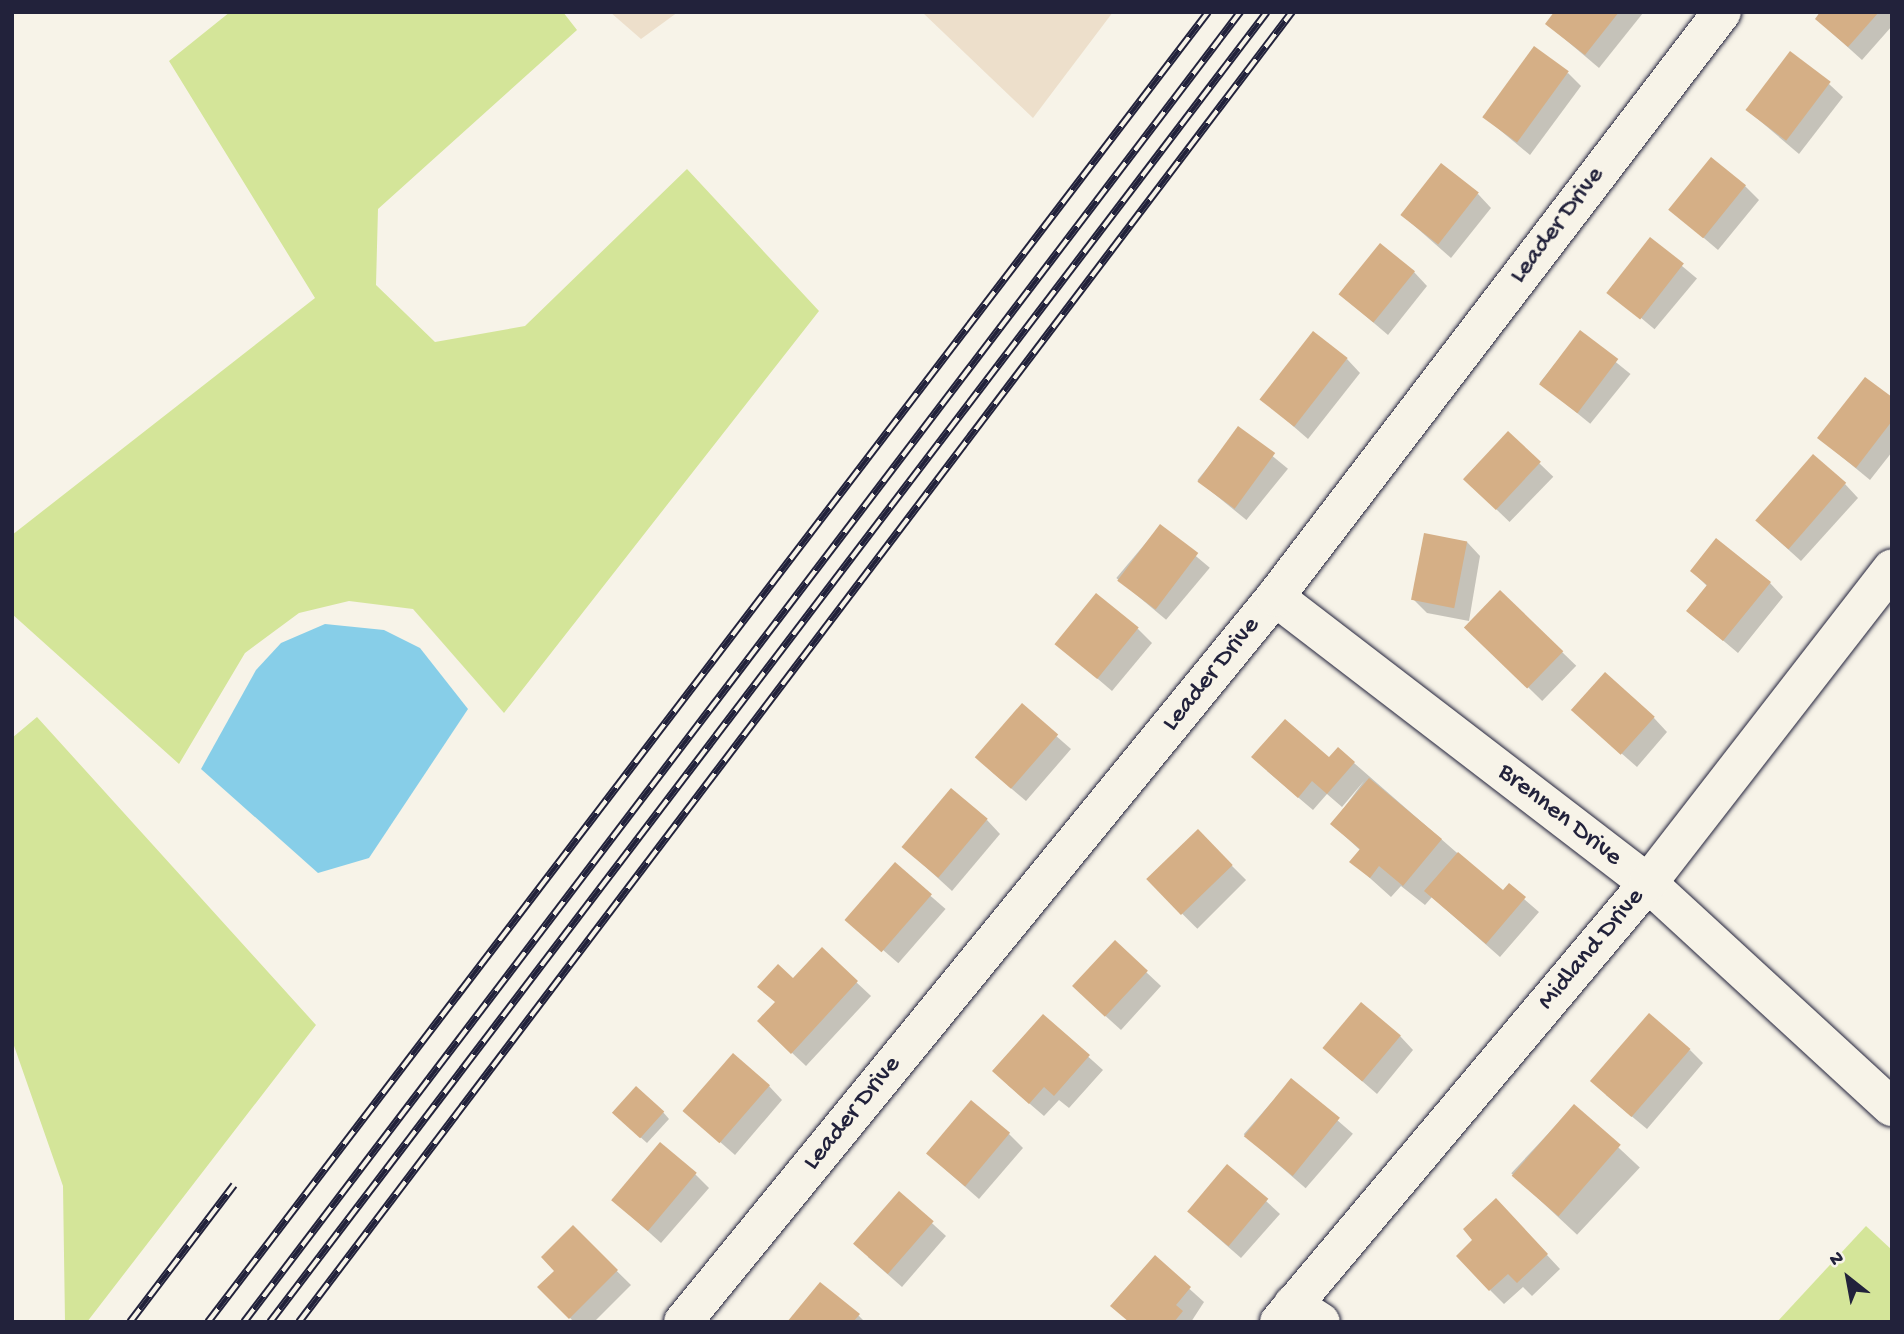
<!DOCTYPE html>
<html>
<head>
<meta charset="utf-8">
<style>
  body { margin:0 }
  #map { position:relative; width:1904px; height:1334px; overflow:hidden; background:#f7f3e8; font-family:"Gochi Hand",sans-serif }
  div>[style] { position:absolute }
  .built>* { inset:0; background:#eddfcb }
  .green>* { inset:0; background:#d4e599 }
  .water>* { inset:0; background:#87cee8 }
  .shadow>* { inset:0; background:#0003; transform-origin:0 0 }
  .building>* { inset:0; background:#d5af86; transform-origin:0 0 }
  .roads { filter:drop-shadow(0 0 2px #22223b) drop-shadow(0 0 2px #22223b) }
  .minor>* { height:38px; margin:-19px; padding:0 19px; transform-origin:19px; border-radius:19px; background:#f7f3e8 }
  .rail>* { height:8px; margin-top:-4px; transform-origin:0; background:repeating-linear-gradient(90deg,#f7f3e8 0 16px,#22223b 0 32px); box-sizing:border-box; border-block:2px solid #22223b }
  span { translate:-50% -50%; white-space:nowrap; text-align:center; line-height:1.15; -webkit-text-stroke:6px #f7f3e8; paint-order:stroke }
  .street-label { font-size:26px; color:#22223b }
  .frame { position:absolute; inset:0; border:14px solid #22223b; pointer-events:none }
  .north { position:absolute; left:1813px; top:1243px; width:70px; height:70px; -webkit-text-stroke:5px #f7f3e8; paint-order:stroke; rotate:329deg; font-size:19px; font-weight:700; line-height:28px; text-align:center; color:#22223b }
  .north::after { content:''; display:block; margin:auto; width:24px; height:32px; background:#22223b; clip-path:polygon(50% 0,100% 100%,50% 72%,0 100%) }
</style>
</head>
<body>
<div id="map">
  <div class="built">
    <div style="clip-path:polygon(610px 12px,678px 12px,641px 39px)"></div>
    <div style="clip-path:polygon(922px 12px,1113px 12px,1033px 118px)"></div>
  </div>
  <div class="green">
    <div style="clip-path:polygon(230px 12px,563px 12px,577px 30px,378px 209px,376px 285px,435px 342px,525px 326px,687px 169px,819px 311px,504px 713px,413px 609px,349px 601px,299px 613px,245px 653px,179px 764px,12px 614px,12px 535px,315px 298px,169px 61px)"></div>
    <div style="clip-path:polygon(37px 717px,316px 1025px,87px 1322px,65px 1322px,63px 1186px,12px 1040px,12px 738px)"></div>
    <div style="clip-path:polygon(1866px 1226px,1892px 1250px,1892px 1322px,1777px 1322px)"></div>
  </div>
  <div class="water">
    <div style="clip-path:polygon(325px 624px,384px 630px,420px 648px,468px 709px,369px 858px,318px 873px,201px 769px,256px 670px,281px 643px)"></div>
  </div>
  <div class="shadow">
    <div style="clip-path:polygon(1556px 12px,1642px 12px,1643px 13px,1599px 68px,1547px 24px)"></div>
    <div style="clip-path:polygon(1823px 12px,1892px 12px,1892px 26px,1862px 60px,1831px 32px)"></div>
    <div style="clip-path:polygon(1568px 73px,1581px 86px,1530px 155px,1483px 116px)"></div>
    <div style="clip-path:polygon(1829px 84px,1843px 97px,1799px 154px,1746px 109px)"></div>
    <div style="clip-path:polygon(1745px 186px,1759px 200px,1718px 250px,1671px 210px)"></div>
    <div style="clip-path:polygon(1478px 194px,1491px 208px,1451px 258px,1401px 214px)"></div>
    <div style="left:1651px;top:240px;width:60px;height:66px;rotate:40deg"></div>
    <div style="clip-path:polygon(1414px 272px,1427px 286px,1388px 335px,1341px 295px)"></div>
    <div style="left:1580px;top:333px;width:65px;height:64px;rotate:39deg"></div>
    <div style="clip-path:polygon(1347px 359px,1360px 373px,1308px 439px,1262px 399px)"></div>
    <div style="clip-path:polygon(1892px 400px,1892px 452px,1870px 480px,1819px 438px)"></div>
    <div style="left:1239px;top:429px;width:63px;height:66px;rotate:39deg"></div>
    <div style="left:1508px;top:433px;width:63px;height:63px;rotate:44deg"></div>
    <div style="clip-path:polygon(1845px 484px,1858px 498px,1801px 561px,1770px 533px)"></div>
    <div style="left:1160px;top:526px;width:65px;height:68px;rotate:40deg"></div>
    <div style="clip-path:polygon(1467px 542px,1480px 556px,1469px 621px,1427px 613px,1413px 599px)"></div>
    <div style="clip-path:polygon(1692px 571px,1770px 583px,1783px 597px,1738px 653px,1688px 611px,1708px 587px)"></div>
    <div style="left:1500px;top:592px;width:106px;height:49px;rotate:44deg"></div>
    <div style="clip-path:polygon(1138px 629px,1152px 643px,1112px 691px,1057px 644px)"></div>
    <div style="clip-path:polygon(1022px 706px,1071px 749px,1026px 801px,991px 771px)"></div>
    <div style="clip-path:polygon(1654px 718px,1667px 732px,1637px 767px,1587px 723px)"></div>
    <div style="clip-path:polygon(1329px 759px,1354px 763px,1503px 893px,1509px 886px,1539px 912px,1500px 957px,1432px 897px,1425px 905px,1401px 886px,1391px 897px,1352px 862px,1361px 851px,1332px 824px,1364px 781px,1342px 807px,1327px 794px,1313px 810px,1267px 771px)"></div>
    <div style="clip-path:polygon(987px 820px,1000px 834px,952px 891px,904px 847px)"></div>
    <div style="left:1198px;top:832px;width:68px;height:69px;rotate:45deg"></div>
    <div style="left:895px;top:865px;width:67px;height:72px;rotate:41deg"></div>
    <div style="clip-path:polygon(1115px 943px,1161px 986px,1121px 1030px,1089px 1001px)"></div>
    <div style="clip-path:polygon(822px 950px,871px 996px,806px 1066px,773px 1035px,793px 981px)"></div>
    <div style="clip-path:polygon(1043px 1016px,1103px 1070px,1069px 1108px,1059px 1100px,1044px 1116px,1008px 1085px)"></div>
    <div style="clip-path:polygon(1400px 1036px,1413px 1050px,1377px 1094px,1325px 1049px)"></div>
    <div style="clip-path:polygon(1690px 1050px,1703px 1063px,1647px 1129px,1606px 1095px)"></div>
    <div style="left:1291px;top:1080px;width:82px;height:72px;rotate:41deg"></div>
    <div style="clip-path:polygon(769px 1086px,782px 1100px,735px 1155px,686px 1112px)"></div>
    <div style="left:1574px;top:1106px;width:90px;height:92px;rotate:43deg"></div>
    <div style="clip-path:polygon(663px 1112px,669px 1119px,647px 1143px,620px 1119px)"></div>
    <div style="clip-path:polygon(1009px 1134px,1023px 1148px,979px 1199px,928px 1154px)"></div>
    <div style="clip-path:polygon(695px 1174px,709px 1188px,661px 1243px,612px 1199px)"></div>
    <div style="clip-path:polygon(899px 1193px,946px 1236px,902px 1287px,868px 1257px)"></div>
    <div style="clip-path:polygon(1266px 1201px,1280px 1214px,1241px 1258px,1202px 1224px)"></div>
    <div style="clip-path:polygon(1509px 1214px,1560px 1269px,1532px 1296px,1523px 1287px,1504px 1304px,1490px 1290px)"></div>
    <div style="clip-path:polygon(573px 1228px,631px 1285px,594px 1322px,574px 1322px,539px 1287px,557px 1271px)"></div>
    <div style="clip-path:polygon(1155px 1258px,1204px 1302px,1191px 1322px,1129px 1322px)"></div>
    <div style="clip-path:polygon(858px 1315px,865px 1322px,790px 1322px)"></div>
  </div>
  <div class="building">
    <div style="clip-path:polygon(1554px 12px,1619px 12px,1585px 55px,1545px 24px)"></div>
    <div style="clip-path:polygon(1820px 12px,1879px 12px,1848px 47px,1815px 19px)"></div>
    <div style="left:1534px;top:46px;width:43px;height:88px;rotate:36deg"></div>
    <div style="left:1790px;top:51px;width:51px;height:74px;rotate:37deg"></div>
    <div style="left:1711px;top:157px;width:45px;height:68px;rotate:39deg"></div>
    <div style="left:1441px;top:163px;width:48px;height:66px;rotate:38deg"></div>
    <div style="left:1650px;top:237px;width:43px;height:71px;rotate:38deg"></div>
    <div style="left:1380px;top:243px;width:45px;height:66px;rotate:39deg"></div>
    <div style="left:1580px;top:330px;width:48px;height:68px;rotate:37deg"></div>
    <div style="left:1313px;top:331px;width:44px;height:87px;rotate:38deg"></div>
    <div style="clip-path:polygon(1865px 377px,1892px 397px,1892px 421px,1856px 468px,1817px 438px)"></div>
    <div style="left:1238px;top:426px;width:46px;height:69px;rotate:36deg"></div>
    <div style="left:1508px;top:431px;width:45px;height:66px;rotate:43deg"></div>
    <div style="left:1813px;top:454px;width:44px;height:88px;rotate:41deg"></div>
    <div style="left:1160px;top:524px;width:48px;height:71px;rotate:37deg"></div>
    <div style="left:1424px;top:533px;width:44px;height:68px;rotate:11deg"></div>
    <div style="clip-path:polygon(1716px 538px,1771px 582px,1723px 641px,1686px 611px,1707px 585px,1690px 571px)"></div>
    <div style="left:1500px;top:590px;width:88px;height:52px;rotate:44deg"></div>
    <div style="left:1096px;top:593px;width:55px;height:66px;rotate:39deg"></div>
    <div style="left:1605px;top:672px;width:67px;height:51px;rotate:42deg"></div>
    <div style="left:1022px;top:703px;width:48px;height:72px;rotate:41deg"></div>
    <div style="clip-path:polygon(1285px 719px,1329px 757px,1338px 747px,1355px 762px,1327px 794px,1312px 781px,1298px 798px,1251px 757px)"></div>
    <div style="clip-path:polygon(1369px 778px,1442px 839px,1403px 886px,1379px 866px,1370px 878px,1349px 862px,1360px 849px,1330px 824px)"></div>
    <div style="left:951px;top:788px;width:48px;height:77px;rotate:40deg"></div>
    <div style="left:1198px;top:829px;width:50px;height:72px;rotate:46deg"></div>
    <div style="clip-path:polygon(1458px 852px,1503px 890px,1509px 883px,1526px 897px,1486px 944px,1424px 891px)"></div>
    <div style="left:895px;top:862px;width:49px;height:77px;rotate:41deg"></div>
    <div style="left:1115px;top:940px;width:45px;height:63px;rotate:43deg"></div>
    <div style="clip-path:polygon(822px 947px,858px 981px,791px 1054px,757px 1021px,775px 1002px,757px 987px,778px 964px,793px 978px)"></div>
    <div style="left:1361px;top:1002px;width:52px;height:60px;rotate:40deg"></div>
    <div style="left:1649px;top:1013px;width:55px;height:90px;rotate:41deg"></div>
    <div style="clip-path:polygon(1043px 1014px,1090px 1055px,1054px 1096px,1044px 1087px,1029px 1104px,992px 1071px)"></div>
    <div style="left:733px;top:1053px;width:49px;height:77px;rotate:41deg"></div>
    <div style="left:1291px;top:1078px;width:63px;height:75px;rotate:39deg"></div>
    <div style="left:636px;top:1086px;width:38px;height:36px;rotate:42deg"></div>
    <div style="left:971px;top:1100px;width:51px;height:70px;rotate:40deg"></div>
    <div style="left:1574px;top:1104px;width:62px;height:95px;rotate:41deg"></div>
    <div style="left:660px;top:1142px;width:48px;height:76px;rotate:40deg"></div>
    <div style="left:1227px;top:1164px;width:54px;height:62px;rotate:40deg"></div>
    <div style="left:899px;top:1191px;width:46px;height:70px;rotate:41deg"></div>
    <div style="clip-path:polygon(1496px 1198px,1548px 1254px,1517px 1283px,1508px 1274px,1489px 1291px,1456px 1256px,1472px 1240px,1463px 1229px)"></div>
    <div style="clip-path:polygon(573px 1225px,618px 1270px,569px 1319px,537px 1287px,554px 1271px,541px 1257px)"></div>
    <div style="clip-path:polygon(1155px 1255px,1191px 1287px,1176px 1305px,1183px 1311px,1174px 1322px,1129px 1322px,1110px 1306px)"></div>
    <div style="clip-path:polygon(820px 1282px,860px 1314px,853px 1322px,787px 1322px)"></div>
  </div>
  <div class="roads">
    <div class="minor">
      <div style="left:1275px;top:597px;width:470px;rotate:37.5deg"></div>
      <div style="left:1648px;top:883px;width:331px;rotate:42.6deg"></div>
      <div style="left:1293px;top:1304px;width:33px;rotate:33deg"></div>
      <div style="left:683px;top:1322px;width:936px;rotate:-50.77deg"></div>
      <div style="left:1275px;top:597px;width:736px;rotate:-52.62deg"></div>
      <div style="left:1279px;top:1322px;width:573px;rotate:-49.95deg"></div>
      <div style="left:1648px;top:883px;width:398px;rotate:-52.2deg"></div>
    </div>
  </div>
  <div class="rail">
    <div style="left:130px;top:1322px;width:172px;rotate:-52.8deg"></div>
    <div style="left:208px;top:1322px;width:1648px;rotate:-52.64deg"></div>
    <div style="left:244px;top:1322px;width:1646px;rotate:-52.75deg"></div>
    <div style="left:270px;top:1322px;width:1646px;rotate:-52.73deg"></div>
    <div style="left:299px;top:1322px;width:1644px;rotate:-52.84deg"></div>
  </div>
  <div class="street-label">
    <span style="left:1558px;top:226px;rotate:-53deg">Leader Drive</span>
    <span style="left:1212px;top:675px;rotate:-51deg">Leader Drive</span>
    <span style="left:1559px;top:816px;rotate:38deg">Brennen Drive</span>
    <span style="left:1592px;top:950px;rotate:-50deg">Midland Drive</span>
    <span style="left:853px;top:1114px;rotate:-51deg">Leader Drive</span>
  </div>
  <div class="frame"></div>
  <div class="north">N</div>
</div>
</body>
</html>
